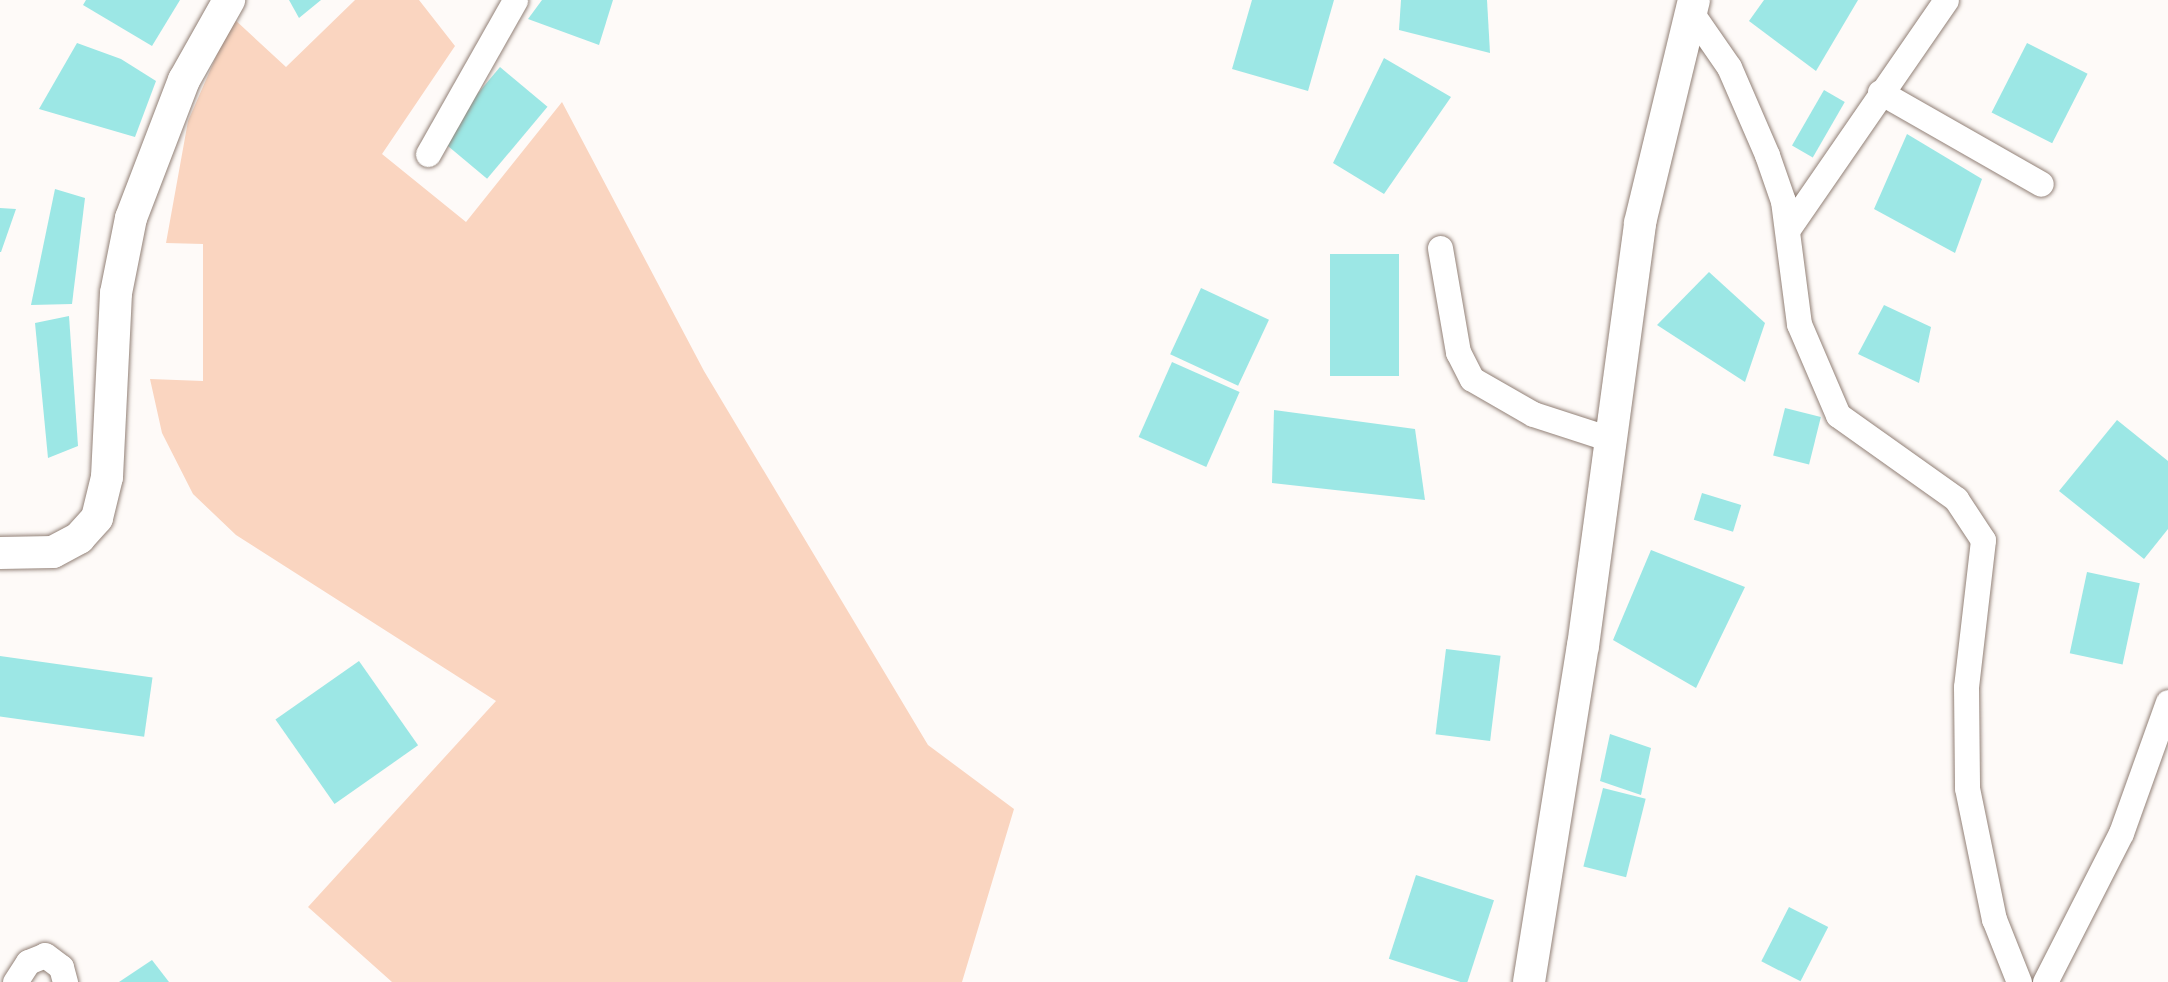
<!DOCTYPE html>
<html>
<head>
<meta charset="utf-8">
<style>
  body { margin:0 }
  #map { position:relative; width:2168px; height:982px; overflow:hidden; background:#fefaf8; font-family:Helvetica,sans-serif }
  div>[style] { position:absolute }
  .green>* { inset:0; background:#fad5c0 }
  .building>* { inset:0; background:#9ce7e5; transform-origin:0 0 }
  .roads { filter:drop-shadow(0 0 2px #928177) drop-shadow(0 0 2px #928177) }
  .minor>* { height:25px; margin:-12.5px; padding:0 12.5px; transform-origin:12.5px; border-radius:12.5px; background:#fff }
  .tertiary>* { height:32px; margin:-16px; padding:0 16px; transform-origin:16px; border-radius:16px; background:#fff }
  span { translate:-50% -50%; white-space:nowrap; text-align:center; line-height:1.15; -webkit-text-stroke:10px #fff; paint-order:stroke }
</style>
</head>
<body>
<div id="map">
  <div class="green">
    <div style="clip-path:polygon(355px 0,419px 0,455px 46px,382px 154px,466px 222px,562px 102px,704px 371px,928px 745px,1014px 809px,962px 982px,392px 982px,308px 907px,496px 701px,236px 535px,193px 494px,162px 433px,150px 379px,203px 381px,203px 244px,166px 243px,188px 121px,233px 18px,286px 67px)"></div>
  </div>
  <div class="building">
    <div style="clip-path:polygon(86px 0,180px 0,152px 46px,83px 5px)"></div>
    <div style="clip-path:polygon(289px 0,321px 0,299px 18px)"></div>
    <div style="clip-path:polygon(542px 0,613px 0,599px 45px,528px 19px)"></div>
    <div style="clip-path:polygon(1252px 0,1334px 0,1308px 91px,1232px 69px)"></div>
    <div style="clip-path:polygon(1401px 0,1487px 0,1490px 53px,1399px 30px)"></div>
    <div style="clip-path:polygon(1764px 0,1858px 0,1816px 71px,1749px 21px)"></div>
    <div style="clip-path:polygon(77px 43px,121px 59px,156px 81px,135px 137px,39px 109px)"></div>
    <div style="left:2027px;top:43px;width:68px;height:78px;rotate:27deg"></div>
    <div style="clip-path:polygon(1384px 58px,1451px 97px,1384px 194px,1333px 163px)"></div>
    <div style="left:500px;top:67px;width:62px;height:94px;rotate:40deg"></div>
    <div style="left:1824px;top:90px;width:24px;height:64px;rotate:30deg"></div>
    <div style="clip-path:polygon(1907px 134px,1982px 179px,1955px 253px,1874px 209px)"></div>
    <div style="clip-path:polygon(55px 189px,85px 198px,72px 304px,31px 305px)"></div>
    <div style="clip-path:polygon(0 208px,16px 209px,1px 252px,0 252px)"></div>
    <div style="left:1330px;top:254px;width:69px;height:122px"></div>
    <div style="clip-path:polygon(1709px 272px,1765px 323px,1745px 382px,1657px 325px)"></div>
    <div style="left:1201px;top:288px;width:75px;height:73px;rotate:25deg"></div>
    <div style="clip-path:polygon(1884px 305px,1931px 327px,1919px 383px,1858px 354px)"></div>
    <div style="clip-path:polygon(69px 316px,78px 446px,48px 458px,35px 323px)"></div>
    <div style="left:1172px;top:362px;width:74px;height:82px;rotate:24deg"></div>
    <div style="left:1785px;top:408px;width:37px;height:49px;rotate:14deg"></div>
    <div style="clip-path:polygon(1274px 410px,1415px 429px,1425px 500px,1272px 483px)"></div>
    <div style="clip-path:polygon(2117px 420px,2168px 461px,2168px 529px,2144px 559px,2059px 491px)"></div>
    <div style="left:1702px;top:493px;width:41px;height:28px;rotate:17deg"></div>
    <div style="clip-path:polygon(1651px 550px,1745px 587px,1696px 688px,1613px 640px)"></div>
    <div style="left:2087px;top:572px;width:54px;height:83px;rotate:12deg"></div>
    <div style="left:1446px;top:649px;width:55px;height:86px;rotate:7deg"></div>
    <div style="left:0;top:656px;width:154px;height:60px;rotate:8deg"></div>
    <div style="left:359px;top:661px;width:103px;height:102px;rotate:55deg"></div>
    <div style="clip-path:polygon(1610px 734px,1651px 748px,1641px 795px,1600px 781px)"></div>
    <div style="left:1603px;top:788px;width:44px;height:81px;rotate:14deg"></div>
    <div style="left:1416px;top:875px;width:82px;height:88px;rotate:18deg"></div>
    <div style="left:1789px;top:907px;width:44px;height:61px;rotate:27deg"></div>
    <div style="clip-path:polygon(152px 960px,169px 982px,119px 982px)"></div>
  </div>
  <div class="roads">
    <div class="minor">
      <div style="left:1693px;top:15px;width:63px;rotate:55.3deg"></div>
      <div style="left:1729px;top:67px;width:96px;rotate:66.6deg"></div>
      <div style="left:1767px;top:155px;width:49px;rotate:70.8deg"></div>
      <div style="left:1783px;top:201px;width:124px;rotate:82.6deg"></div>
      <div style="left:1799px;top:324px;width:99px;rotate:66.8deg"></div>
      <div style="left:1838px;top:415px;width:145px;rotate:35.4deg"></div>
      <div style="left:1956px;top:499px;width:49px;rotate:56.6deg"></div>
      <div style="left:1983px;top:540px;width:148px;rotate:96.6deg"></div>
      <div style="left:1966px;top:687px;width:101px;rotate:89.4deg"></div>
      <div style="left:1967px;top:788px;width:134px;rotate:78.4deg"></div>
      <div style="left:1994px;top:919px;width:68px;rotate:68.4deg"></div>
      <div style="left:1880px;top:92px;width:185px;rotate:29.7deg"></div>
      <div style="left:428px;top:154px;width:177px;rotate:-60.5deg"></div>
      <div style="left:1788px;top:229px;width:278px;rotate:-55.4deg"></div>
      <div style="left:1440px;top:248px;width:106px;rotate:80.2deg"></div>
      <div style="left:1458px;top:352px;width:30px;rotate:63deg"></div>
      <div style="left:1472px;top:379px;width:70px;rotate:29.8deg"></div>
      <div style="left:1533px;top:414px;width:81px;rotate:18deg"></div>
      <div style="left:15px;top:982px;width:24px;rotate:-57deg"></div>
      <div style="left:28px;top:962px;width:18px;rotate:-22deg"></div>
      <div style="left:45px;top:955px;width:20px;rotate:37deg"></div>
      <div style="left:61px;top:967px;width:16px;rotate:75deg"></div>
      <div style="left:2045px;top:982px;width:167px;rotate:-63deg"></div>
      <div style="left:2121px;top:833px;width:139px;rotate:-70.3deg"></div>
    </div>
    <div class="tertiary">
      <div style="left:0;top:553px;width:53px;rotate:-1.1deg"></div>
      <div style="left:53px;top:552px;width:30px;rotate:-28deg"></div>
      <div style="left:79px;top:538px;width:27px;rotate:-48deg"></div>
      <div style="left:97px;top:518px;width:42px;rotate:-76.3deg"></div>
      <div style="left:107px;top:477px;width:184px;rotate:-87.2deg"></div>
      <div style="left:116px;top:293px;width:76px;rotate:-78.7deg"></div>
      <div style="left:131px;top:218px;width:148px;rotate:-69deg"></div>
      <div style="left:184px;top:80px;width:92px;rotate:-60.6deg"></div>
      <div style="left:1529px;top:982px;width:340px;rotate:-80.9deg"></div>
      <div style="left:1583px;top:646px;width:427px;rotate:-82.3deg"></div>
      <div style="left:1640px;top:223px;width:229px;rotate:-76.4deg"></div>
    </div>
  </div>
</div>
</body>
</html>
